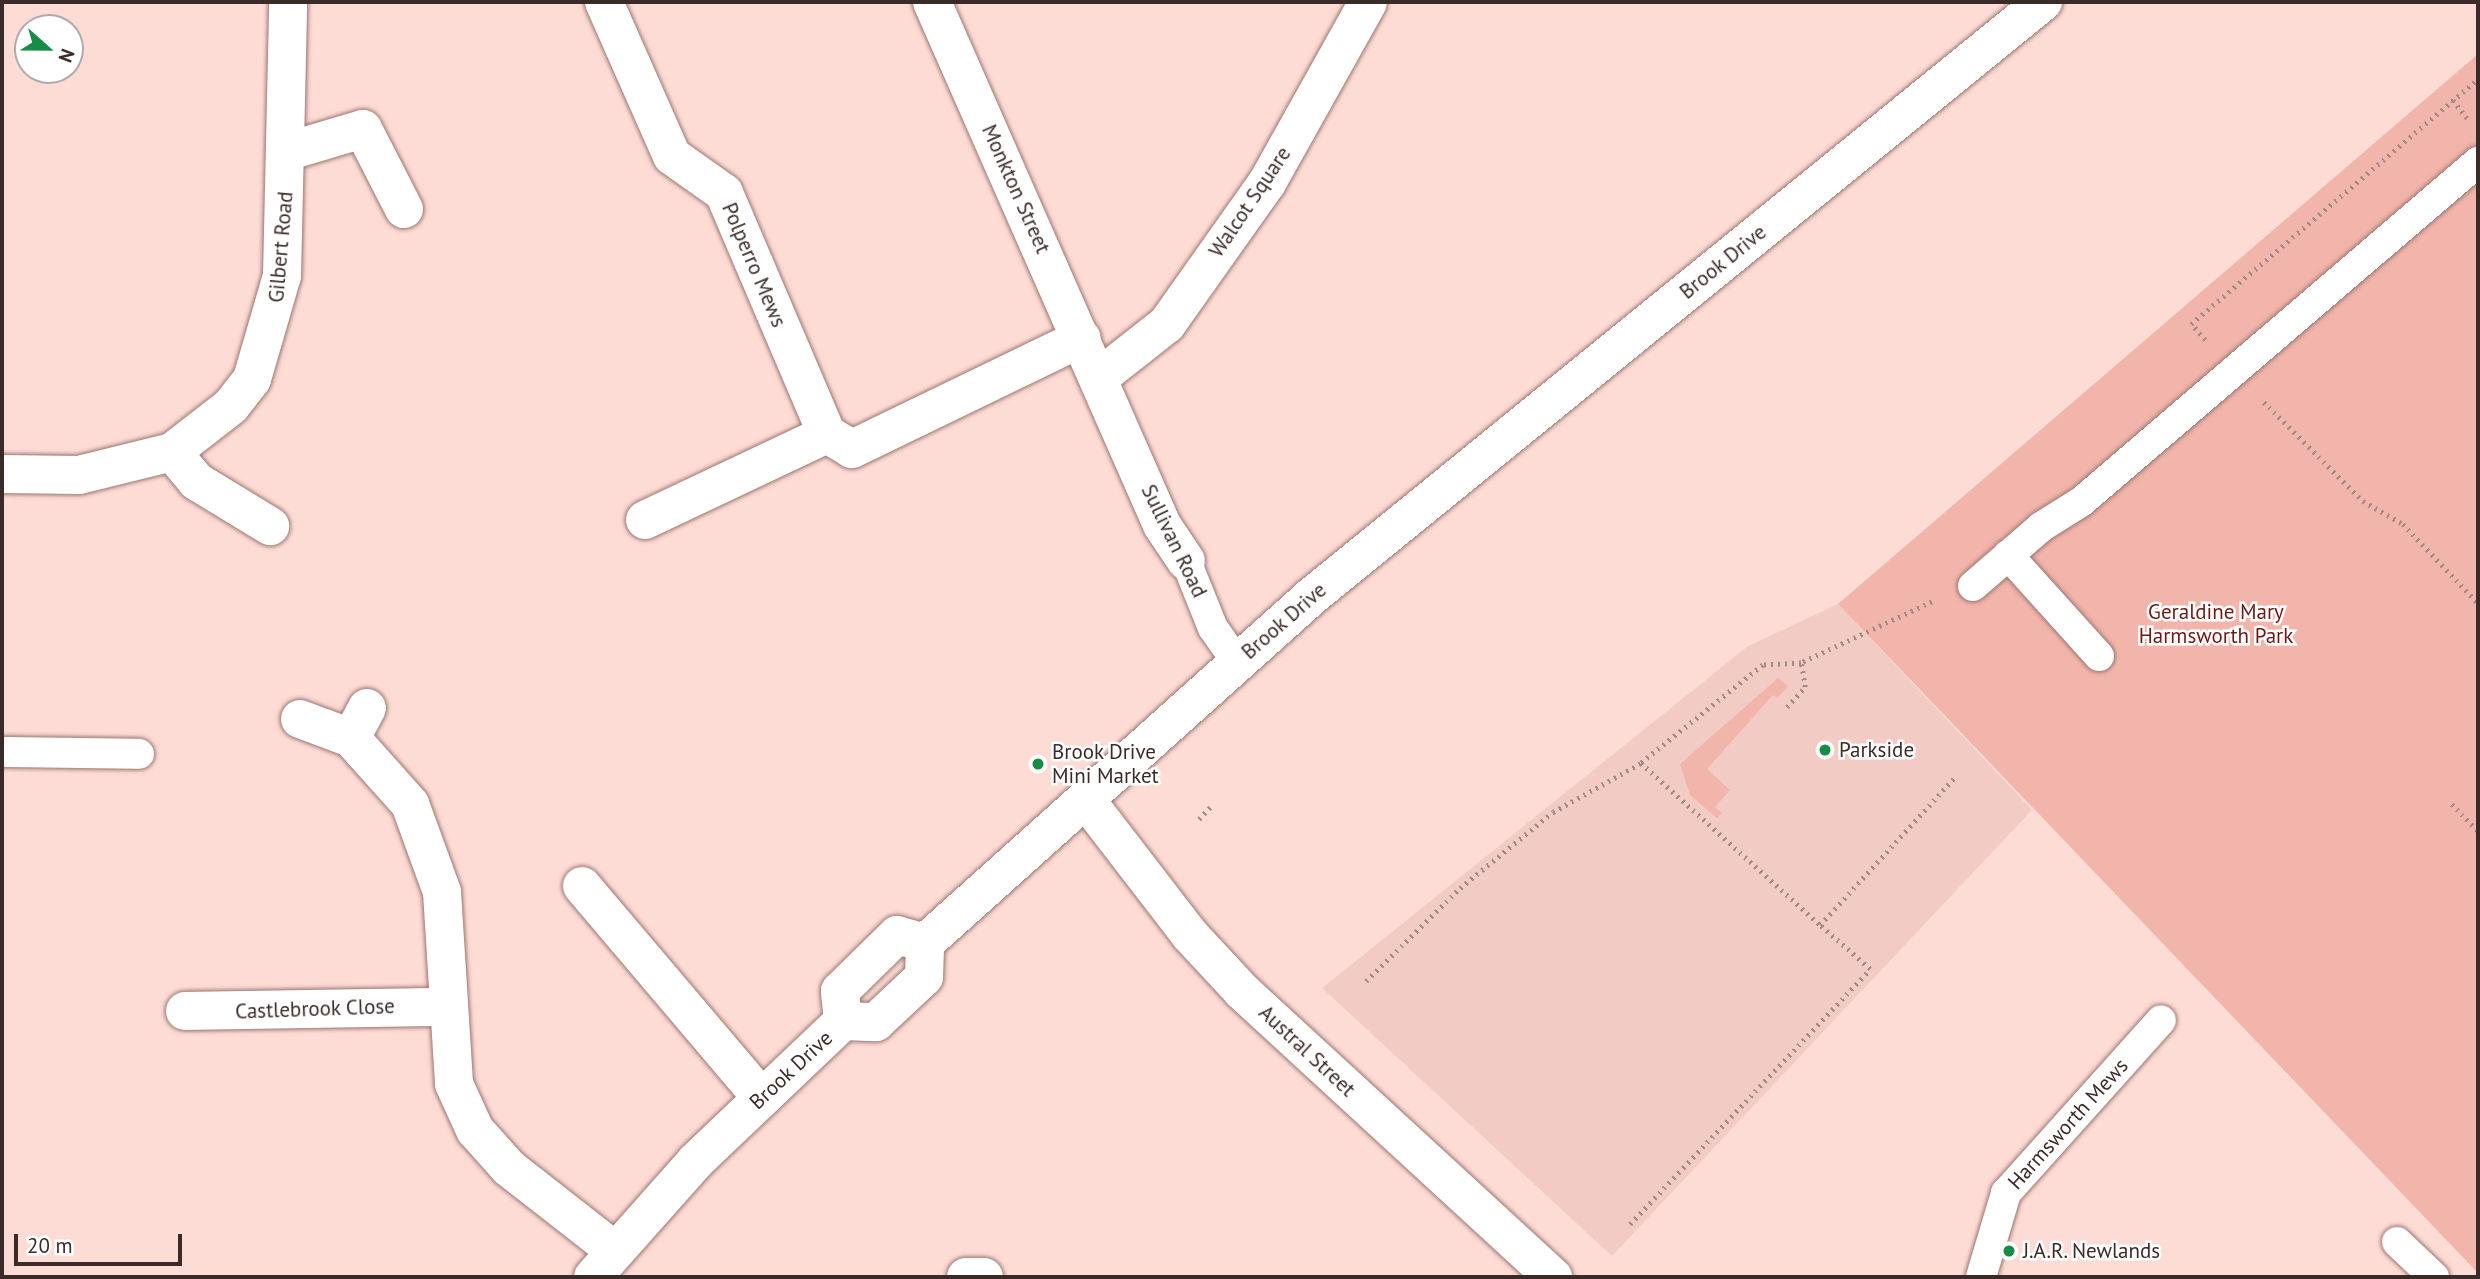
<!DOCTYPE html>
<html>
<head>
<meta charset="utf-8">
<style>
  body { margin:0 }
  #map { position:relative; width:2480px; height:1279px; overflow:hidden; background:#fedcd6; font-family:"PT Sans",sans-serif }
  div>[style] { position:absolute }
  .built>* { inset:0; background:#f3cbc5 }
  .green>* { inset:0; background:#f2b5ac }
  .path>* { height:4.5px; margin-top:-2.25px; transform-origin:0; background:repeating-linear-gradient(90deg,#a48a86 0 2px,transparent 0 7px) }
  .roads { filter:drop-shadow(0 0 2px #9c7670) drop-shadow(0 0 2px #9c7670) }
  .lane>* { height:30px; margin:-15px; padding:0 15px; transform-origin:15px; border-radius:15px; background:#fff }
  .street>* { height:38px; margin:-19px; padding:0 19px; transform-origin:19px; border-radius:19px; background:#fff }
  .dots>* { width:19px; height:19px; translate:-50% -50%; box-sizing:border-box; border:4px solid #fff; border-radius:50% }
  span { translate:-50% -50%; white-space:nowrap; text-align:center; line-height:1.15; -webkit-text-stroke:5px #fff; paint-order:stroke }
  .street-label { font-size:21px; color:#3a2a28 }
  .park-label { font-size:21px; color:#6d1914 }
  .poi-label { font-size:21px; color:#3a2a28 }
  .left { translate:0 -50%; text-align:left }
  .frame { position:absolute; inset:0; border:4px solid #3a2a28; pointer-events:none }
  .north { position:absolute; left:14px; top:14px; width:70px; height:70px; box-sizing:border-box; background:#fff; border:2px solid #b0aaa9; border-radius:50%; rotate:111deg; font-size:19px; font-weight:700; line-height:28px; text-align:center; color:#3a2a28 }
  .north::after { content:''; display:block; margin:auto; width:24px; height:32px; background:#178c47; clip-path:polygon(50% 0,100% 100%,50% 72%,0 100%) }
  .scale { position:absolute; left:14px; top:1234px; width:168px; height:32px; box-sizing:border-box; border:4px solid #3a2a28; border-top:0; padding-left:9px; font-size:21px; line-height:24px; white-space:nowrap; color:#3a2a28; -webkit-text-stroke:5px #fff; paint-order:stroke }
</style>
</head>
<body>
<div id="map">
  <div class="built">
    <div style="clip-path:polygon(1838px 604px,2032px 810px,1612px 1256px,1322px 988px,1748px 646px)"></div>
  </div>
  <div class="green">
    <div style="clip-path:polygon(2478px 54px,2478px 1273px,1838px 604px)"></div>
    <div style="clip-path:polygon(1778px 678px,1788px 686px,1777px 698px,1773px 695px,1707px 769px,1730px 790px,1715px 807px,1722px 813px,1717px 818px,1690px 795px,1680px 764px)"></div>
  </div>
  <div class="path">
    <div style="left:2453px;top:100px;width:24px;rotate:52deg"></div>
    <div style="left:2205px;top:340px;width:21px;rotate:-131deg"></div>
    <div style="left:2191px;top:324px;width:377px;rotate:-40.5deg"></div>
    <div style="left:2264px;top:402px;width:140px;rotate:45deg"></div>
    <div style="left:2363px;top:501px;width:46px;rotate:29.9deg"></div>
    <div style="left:2403px;top:524px;width:109px;rotate:46.5deg"></div>
    <div style="left:1932px;top:602px;width:145px;rotate:155deg"></div>
    <div style="left:1801px;top:663px;width:38px;rotate:177deg"></div>
    <div style="left:1763px;top:665px;width:156px;rotate:141.2deg"></div>
    <div style="left:1641px;top:763px;width:241px;rotate:42.1deg"></div>
    <div style="left:1820px;top:925px;width:202px;rotate:-47.6deg"></div>
    <div style="left:1787px;top:707px;width:27px;rotate:-48deg"></div>
    <div style="left:1805px;top:687px;width:24px;rotate:-99deg"></div>
    <div style="left:2452px;top:804px;width:37px;rotate:46deg"></div>
    <div style="left:1199px;top:819px;width:18px;rotate:-47deg"></div>
    <div style="left:1366px;top:981px;width:132px;rotate:-44.7deg"></div>
    <div style="left:1460px;top:888px;width:120px;rotate:-39.3deg"></div>
    <div style="left:1553px;top:812px;width:101px;rotate:-29.1deg"></div>
    <div style="left:1630px;top:1224px;width:350px;rotate:-46.7deg"></div>
    <div style="left:1870px;top:969px;width:67px;rotate:-138.7deg"></div>
  </div>
  <div class="roads">
    <div class="lane">
      <div style="left:2008px;top:555px;width:136px;rotate:48deg"></div>
      <div style="left:1186px;top:561px;width:72px;rotate:68.1deg"></div>
      <div style="left:1213px;top:628px;width:42px;rotate:54.8deg"></div>
      <div style="left:1973px;top:586px;width:90px;rotate:-40.9deg"></div>
      <div style="left:2041px;top:527px;width:47px;rotate:-32deg"></div>
      <div style="left:2081px;top:502px;width:523px;rotate:-40.58deg"></div>
      <div style="left:2px;top:752px;width:137px;rotate:0.8deg"></div>
      <div style="left:2397px;top:1242px;width:51px;rotate:43.4deg"></div>
      <div style="left:1981px;top:1277px;width:88px;rotate:-73.4deg"></div>
      <div style="left:2006px;top:1193px;width:232px;rotate:-48.1deg"></div>
    </div>
    <div class="street">
      <div style="left:604px;top:2px;width:168px;rotate:66.2deg"></div>
      <div style="left:672px;top:156px;width:64px;rotate:35.4deg"></div>
      <div style="left:724px;top:193px;width:262px;rotate:66.9deg"></div>
      <div style="left:932px;top:2px;width:571px;rotate:66.26deg"></div>
      <div style="left:1162px;top:525px;width:43px;rotate:56.3deg"></div>
      <div style="left:289px;top:151px;width:77px;rotate:-16.6deg"></div>
      <div style="left:363px;top:129px;width:90px;rotate:62.9deg"></div>
      <div style="left:1101px;top:376px;width:84px;rotate:-38.2deg"></div>
      <div style="left:1167px;top:324px;width:173px;rotate:-54.7deg"></div>
      <div style="left:1267px;top:183px;width:207px;rotate:-60.8deg"></div>
      <div style="left:172px;top:452px;width:38px;rotate:50deg"></div>
      <div style="left:196px;top:481px;width:87px;rotate:31.3deg"></div>
      <div style="left:2px;top:474px;width:77px;rotate:0.7deg"></div>
      <div style="left:79px;top:475px;width:96px;rotate:-13.9deg"></div>
      <div style="left:172px;top:452px;width:75px;rotate:-37.9deg"></div>
      <div style="left:231px;top:406px;width:34px;rotate:-52deg"></div>
      <div style="left:252px;top:379px;width:107px;rotate:-73.8deg"></div>
      <div style="left:282px;top:276px;width:274px;rotate:-88.7deg"></div>
      <div style="left:645px;top:520px;width:201px;rotate:-25.3deg"></div>
      <div style="left:827px;top:434px;width:29px;rotate:31deg"></div>
      <div style="left:852px;top:449px;width:255px;rotate:-25.8deg"></div>
      <div style="left:300px;top:719px;width:54px;rotate:20.4deg"></div>
      <div style="left:351px;top:738px;width:89px;rotate:48.2deg"></div>
      <div style="left:410px;top:804px;width:94px;rotate:70deg"></div>
      <div style="left:442px;top:892px;width:192px;rotate:86.4deg"></div>
      <div style="left:454px;top:1084px;width:51px;rotate:65.5deg"></div>
      <div style="left:475px;top:1130px;width:51px;rotate:48.2deg"></div>
      <div style="left:509px;top:1168px;width:133px;rotate:38deg"></div>
      <div style="left:351px;top:738px;width:34px;rotate:-62deg"></div>
      <div style="left:1086px;top:800px;width:170px;rotate:52.4deg"></div>
      <div style="left:1190px;top:935px;width:76px;rotate:47.1deg"></div>
      <div style="left:1242px;top:991px;width:423px;rotate:42.6deg"></div>
      <div style="left:582px;top:886px;width:278px;rotate:49.7deg"></div>
      <div style="left:925px;top:943px;width:520px;rotate:-41.88deg"></div>
      <div style="left:1312px;top:596px;width:942px;rotate:-39.1deg"></div>
      <div style="left:185px;top:1011px;width:261px;rotate:-0.9deg"></div>
      <div style="left:843px;top:1021px;width:30px;rotate:-96deg"></div>
      <div style="left:840px;top:991px;width:80px;rotate:-44.5deg"></div>
      <div style="left:897px;top:935px;width:29px;rotate:16deg"></div>
      <div style="left:843px;top:1021px;width:33px;rotate:2deg"></div>
      <div style="left:876px;top:1022px;width:66px;rotate:-43.2deg"></div>
      <div style="left:924px;top:977px;width:34px;rotate:-88deg"></div>
      <div style="left:593px;top:1277px;width:155px;rotate:-48.4deg"></div>
      <div style="left:696px;top:1161px;width:203px;rotate:-43.6deg"></div>
      <div style="left:966px;top:1277px;width:18px"></div>
    </div>
  </div>
  <div class="dots">
    <div style="left:1825px;top:750px;background:#178c47"></div>
    <div style="left:1038px;top:764px;background:#178c47"></div>
    <div style="left:2009px;top:1251px;background:#178c47"></div>
  </div>
  <div class="street-label">
    <span style="left:1016px;top:189px;rotate:66deg">Monkton Street</span>
    <span style="left:1250px;top:202px;rotate:-56deg">Walcot Square</span>
    <span style="left:281px;top:247px;rotate:-85deg">Gilbert Road</span>
    <span style="left:1723px;top:262px;rotate:-39deg">Brook Drive</span>
    <span style="left:754px;top:265px;rotate:67deg">Polperro Mews</span>
    <span style="left:1174px;top:541px;rotate:64deg">Sullivan Road</span>
    <span style="left:1284px;top:621px;rotate:-41deg">Brook Drive</span>
    <span style="left:315px;top:1009px;rotate:-2deg">Castlebrook Close</span>
    <span style="left:1307px;top:1051px;rotate:43deg">Austral Street</span>
    <span style="left:791px;top:1070px;rotate:-43deg">Brook Drive</span>
    <span style="left:2068px;top:1124px;rotate:-48deg">Harmsworth Mews</span>
  </div>
  <div class="park-label">
    <span style="left:2216px;top:624px">Geraldine Mary<br>Harmsworth Park</span>
  </div>
  <div class="poi-label">
    <span class="left" style="left:1839px;top:750px">Parkside</span>
    <span class="left" style="left:1052px;top:764px">Brook Drive<br>Mini Market</span>
    <span class="left" style="left:2023px;top:1251px">J.A.R. Newlands</span>
  </div>
  <div class="frame"></div>
  <div class="north">N</div>
  <div class="scale">20 m</div>
</div>
</body>
</html>
